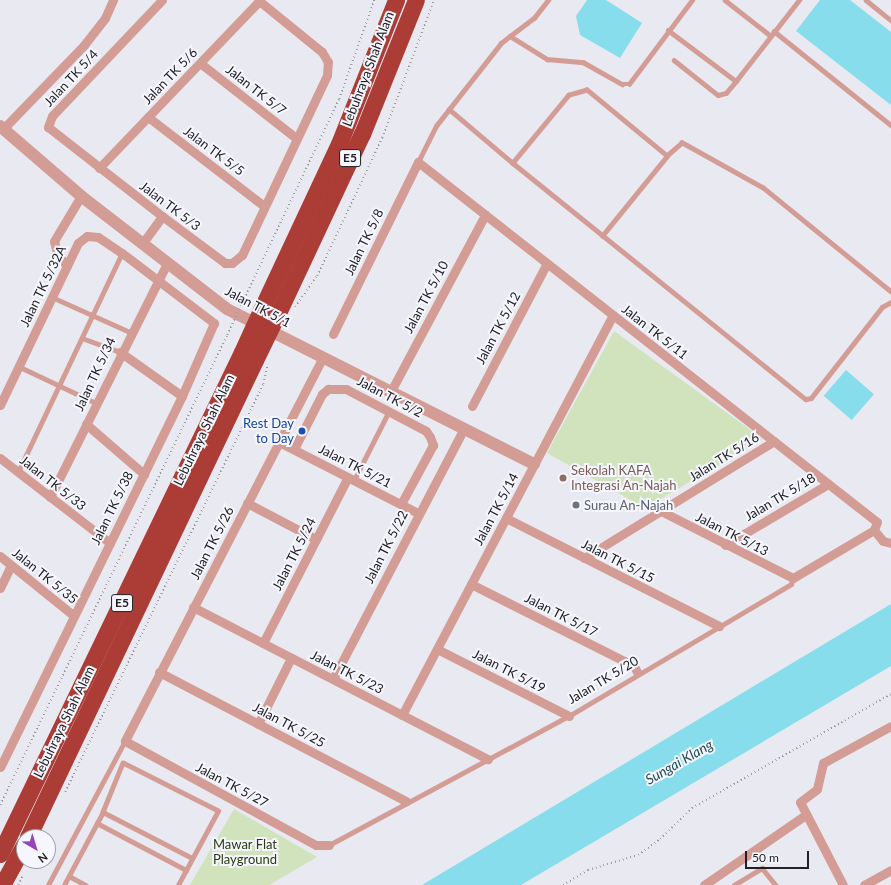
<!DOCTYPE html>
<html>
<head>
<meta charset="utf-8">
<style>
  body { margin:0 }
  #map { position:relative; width:891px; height:885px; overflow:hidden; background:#e9e9f1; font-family:Lato,sans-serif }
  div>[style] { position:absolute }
  .green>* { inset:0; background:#d0e3bc }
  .water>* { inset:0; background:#87ddec; transform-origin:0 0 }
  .path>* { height:1.5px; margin-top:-0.75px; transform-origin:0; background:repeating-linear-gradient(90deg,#9a9aa0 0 1px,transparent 0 4px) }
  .service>* { height:4.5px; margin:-2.25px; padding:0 2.25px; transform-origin:2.25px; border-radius:2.25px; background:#d39d96 }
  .minor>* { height:9px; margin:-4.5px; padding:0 4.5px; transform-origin:4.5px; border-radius:4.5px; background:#d39d96 }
  .tertiary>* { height:12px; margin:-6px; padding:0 6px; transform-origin:6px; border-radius:6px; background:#d39d96 }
  .motorway>* { height:17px; margin:-8.5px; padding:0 8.5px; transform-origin:8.5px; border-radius:8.5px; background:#ab3d36 }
  .path-bridge>* { height:1.5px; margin-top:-0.75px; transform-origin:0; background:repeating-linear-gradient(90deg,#9a9aa0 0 1px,transparent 0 4px) }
  .motorway-bridge>* { height:17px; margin:-8.5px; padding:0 8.5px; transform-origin:8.5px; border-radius:8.5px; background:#ab3d36 }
  .dots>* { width:11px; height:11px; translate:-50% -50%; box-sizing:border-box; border:2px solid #f6f6fe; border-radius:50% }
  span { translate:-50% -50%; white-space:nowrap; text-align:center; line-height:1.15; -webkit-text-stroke:4px #f6f6fe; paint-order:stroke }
  .shield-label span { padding:1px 3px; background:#f6f6fe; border:1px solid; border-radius:3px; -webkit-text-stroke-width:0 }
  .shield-label { font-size:12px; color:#212123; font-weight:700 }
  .street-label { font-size:13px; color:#212123 }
  .transit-label { font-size:13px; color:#164399 }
  .right { translate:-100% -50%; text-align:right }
  .education-label { font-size:13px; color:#785e54 }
  .left { translate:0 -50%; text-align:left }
  .worship-label { font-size:13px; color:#5b616d }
  .park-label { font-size:13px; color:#2a3b10 }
  .water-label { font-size:14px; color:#244c53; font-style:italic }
  .north { position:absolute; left:16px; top:829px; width:40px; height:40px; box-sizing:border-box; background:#f6f6fe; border:1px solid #a1a1a6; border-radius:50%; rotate:142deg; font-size:11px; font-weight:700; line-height:16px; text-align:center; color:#212123 }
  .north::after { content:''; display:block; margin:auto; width:14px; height:18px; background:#9646b6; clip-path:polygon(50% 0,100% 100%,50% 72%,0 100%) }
  .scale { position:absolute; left:745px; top:851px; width:64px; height:18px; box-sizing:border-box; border:2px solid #212123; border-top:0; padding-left:5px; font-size:12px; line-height:14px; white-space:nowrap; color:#212123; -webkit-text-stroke:3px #f6f6fe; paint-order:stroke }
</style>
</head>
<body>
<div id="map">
  <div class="green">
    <div style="clip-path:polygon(614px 331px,763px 439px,645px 508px,547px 453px)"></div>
    <div style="clip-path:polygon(234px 809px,317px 857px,269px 885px,190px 885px)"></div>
  </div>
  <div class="water">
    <div style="clip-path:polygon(587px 0,606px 0,642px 23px,620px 58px,580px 35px,576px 16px)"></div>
    <div style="clip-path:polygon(820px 0,850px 0,891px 32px,891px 105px,796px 31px)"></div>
    <div style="left:846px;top:370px;width:37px;height:34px;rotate:41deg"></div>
    <div style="clip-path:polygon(891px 604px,891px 666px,521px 885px,422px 885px)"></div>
  </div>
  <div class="path">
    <div style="left:244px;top:299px;width:221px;rotate:-64.6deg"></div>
    <div style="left:339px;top:99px;width:105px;rotate:-70.5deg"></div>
    <div style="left:295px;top:307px;width:38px;rotate:-55deg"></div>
    <div style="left:317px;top:276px;width:153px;rotate:-64.8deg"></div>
    <div style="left:382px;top:138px;width:147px;rotate:-69.4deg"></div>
    <div style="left:65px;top:792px;width:454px;rotate:-64.1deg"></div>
    <div style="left:263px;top:384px;width:18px;rotate:-77deg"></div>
    <div style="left:0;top:805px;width:522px;rotate:-64.22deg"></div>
    <div style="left:18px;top:885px;width:11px;rotate:-63deg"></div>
    <div style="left:563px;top:885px;width:29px;rotate:-31deg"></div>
    <div style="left:588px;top:870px;width:52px;rotate:-16.7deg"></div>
    <div style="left:638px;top:855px;width:27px;rotate:-36deg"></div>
    <div style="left:660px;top:839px;width:45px;rotate:-44.1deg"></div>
    <div style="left:692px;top:808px;width:229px;rotate:-29.8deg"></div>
  </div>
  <div class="service">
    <div style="left:725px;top:0;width:58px;rotate:38deg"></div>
    <div style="left:866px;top:0;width:32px;rotate:39deg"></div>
    <div style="left:668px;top:30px;width:85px;rotate:36.9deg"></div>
    <div style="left:736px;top:81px;width:103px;rotate:-52.1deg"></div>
    <div style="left:774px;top:31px;width:150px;rotate:38.8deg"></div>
    <div style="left:510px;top:36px;width:30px;rotate:-37deg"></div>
    <div style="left:534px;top:18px;width:23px;rotate:-52deg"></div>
    <div style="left:674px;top:60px;width:56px;rotate:38.5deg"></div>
    <div style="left:718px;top:95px;width:8px;rotate:-14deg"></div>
    <div style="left:726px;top:93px;width:16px;rotate:-50deg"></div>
    <div style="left:449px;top:109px;width:84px;rotate:40.2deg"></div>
    <div style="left:418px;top:162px;width:40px;rotate:-63.4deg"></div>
    <div style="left:436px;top:126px;width:105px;rotate:-51.9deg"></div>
    <div style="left:501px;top:43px;width:11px;rotate:-38deg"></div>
    <div style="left:510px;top:36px;width:44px;rotate:31.9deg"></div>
    <div style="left:547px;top:59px;width:36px;rotate:5deg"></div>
    <div style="left:583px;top:62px;width:45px;rotate:29.4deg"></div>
    <div style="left:622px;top:84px;width:7px"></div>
    <div style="left:629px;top:84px;width:105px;rotate:-53.1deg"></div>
    <div style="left:602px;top:236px;width:103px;rotate:-50.9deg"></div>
    <div style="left:891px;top:292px;width:165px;rotate:-140.9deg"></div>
    <div style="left:763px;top:188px;width:93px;rotate:-150.9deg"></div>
    <div style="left:682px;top:143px;width:20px;rotate:139deg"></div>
    <div style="left:667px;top:156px;width:104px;rotate:-140.5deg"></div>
    <div style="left:587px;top:90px;width:19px;rotate:164deg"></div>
    <div style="left:569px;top:95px;width:88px;rotate:129.5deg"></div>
    <div style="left:513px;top:163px;width:376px;rotate:38.9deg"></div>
    <div style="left:806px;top:399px;width:5px;rotate:-11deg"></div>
    <div style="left:811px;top:398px;width:115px;rotate:-52deg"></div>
    <div style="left:882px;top:307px;width:10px;rotate:-29deg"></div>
    <div style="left:52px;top:297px;width:85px;rotate:24.2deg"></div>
    <div style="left:82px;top:338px;width:40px;rotate:20.2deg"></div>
    <div style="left:18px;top:366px;width:86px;rotate:25.4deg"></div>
    <div style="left:18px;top:472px;width:242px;rotate:-64.6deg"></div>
    <div style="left:354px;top:480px;width:77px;rotate:-63.1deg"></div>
    <div style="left:97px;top:823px;width:101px;rotate:27.8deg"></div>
    <div style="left:329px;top:845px;width:272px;rotate:-28.3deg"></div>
    <div style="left:569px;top:716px;width:258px;rotate:-30.7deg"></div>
    <div style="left:791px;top:584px;width:6px;rotate:-72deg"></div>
    <div style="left:69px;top:876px;width:19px;rotate:28deg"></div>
    <div style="left:48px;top:885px;width:163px;rotate:-61.9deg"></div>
    <div style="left:64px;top:885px;width:83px;rotate:-61.9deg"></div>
    <div style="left:178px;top:885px;width:84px;rotate:-61.6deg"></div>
    <div style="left:218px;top:811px;width:106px;rotate:-153.2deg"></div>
    <div style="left:123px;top:763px;width:53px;rotate:112.2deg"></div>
    <div style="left:103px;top:812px;width:100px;rotate:27.3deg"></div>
    <div style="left:734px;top:885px;width:33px;rotate:-31deg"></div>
    <div style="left:762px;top:868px;width:22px;rotate:51deg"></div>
  </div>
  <div class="minor">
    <div style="left:162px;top:0;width:160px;rotate:133.5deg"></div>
    <div style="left:52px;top:116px;width:12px;rotate:110deg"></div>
    <div style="left:48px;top:127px;width:145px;rotate:38deg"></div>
    <div style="left:162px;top:216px;width:79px;rotate:36.7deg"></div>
    <div style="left:225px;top:263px;width:7px"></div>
    <div style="left:232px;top:263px;width:13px;rotate:-39deg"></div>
    <div style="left:242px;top:255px;width:199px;rotate:-64.7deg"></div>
    <div style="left:327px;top:75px;width:13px;rotate:-86deg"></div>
    <div style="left:328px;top:62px;width:12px;rotate:-121deg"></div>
    <div style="left:322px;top:52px;width:82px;rotate:-140.9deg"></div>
    <div style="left:200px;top:63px;width:122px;rotate:38deg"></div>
    <div style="left:148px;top:117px;width:146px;rotate:37.5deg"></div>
    <div style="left:3px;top:129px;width:117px;rotate:-46deg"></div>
    <div style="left:84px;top:45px;width:34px;rotate:-52deg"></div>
    <div style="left:105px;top:18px;width:20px;rotate:-66deg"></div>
    <div style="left:99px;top:168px;width:231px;rotate:-46.2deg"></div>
    <div style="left:142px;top:244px;width:34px;rotate:-54deg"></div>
    <div style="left:67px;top:266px;width:16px;rotate:-128deg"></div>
    <div style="left:57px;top:253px;width:12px;rotate:-104deg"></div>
    <div style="left:54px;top:241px;width:52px;rotate:-59deg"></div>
    <div style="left:333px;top:334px;width:192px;rotate:-63.7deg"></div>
    <div style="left:418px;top:162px;width:583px;rotate:38.11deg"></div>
    <div style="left:877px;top:522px;width:9px;rotate:111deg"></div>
    <div style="left:874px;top:530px;width:94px;rotate:149.3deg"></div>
    <div style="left:793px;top:578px;width:148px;rotate:-153.1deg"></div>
    <div style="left:120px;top:352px;width:76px;rotate:35.4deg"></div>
    <div style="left:323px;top:357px;width:432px;rotate:117.3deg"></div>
    <div style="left:125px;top:741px;width:217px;rotate:28.6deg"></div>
    <div style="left:316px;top:845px;width:13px"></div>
    <div style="left:391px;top:391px;width:200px;rotate:-61.9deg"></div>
    <div style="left:0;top:405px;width:180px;rotate:-64.3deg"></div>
    <div style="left:78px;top:243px;width:11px;rotate:-38deg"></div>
    <div style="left:87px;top:236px;width:11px;rotate:5deg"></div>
    <div style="left:98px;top:237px;width:29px;rotate:34deg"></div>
    <div style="left:122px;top:253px;width:116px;rotate:37.3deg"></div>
    <div style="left:214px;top:323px;width:80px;rotate:113.7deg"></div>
    <div style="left:182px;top:396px;width:413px;rotate:116.1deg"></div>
    <div style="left:472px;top:406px;width:161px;rotate:-62.3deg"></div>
    <div style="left:86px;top:424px;width:77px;rotate:40.8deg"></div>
    <div style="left:279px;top:442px;width:156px;rotate:27.1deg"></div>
    <div style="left:294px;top:449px;width:62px;rotate:-63deg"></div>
    <div style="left:322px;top:394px;width:8px;rotate:-40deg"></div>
    <div style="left:328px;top:389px;width:18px"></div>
    <div style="left:346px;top:389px;width:90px;rotate:27.7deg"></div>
    <div style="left:426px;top:431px;width:7px;rotate:56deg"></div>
    <div style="left:430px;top:437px;width:9px;rotate:69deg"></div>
    <div style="left:433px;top:445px;width:67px;rotate:118.5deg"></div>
    <div style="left:0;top:458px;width:139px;rotate:37.7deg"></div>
    <div style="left:50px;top:497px;width:262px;rotate:-63.4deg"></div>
    <div style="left:247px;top:503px;width:78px;rotate:27.6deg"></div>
    <div style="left:506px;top:518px;width:239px;rotate:26.9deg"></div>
    <div style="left:874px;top:530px;width:14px;rotate:51deg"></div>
    <div style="left:883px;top:541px;width:8px;rotate:14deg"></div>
    <div style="left:725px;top:545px;width:120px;rotate:-30.6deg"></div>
    <div style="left:0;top:556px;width:95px;rotate:39deg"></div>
    <div style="left:584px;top:558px;width:223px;rotate:-31.6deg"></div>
    <div style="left:471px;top:584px;width:182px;rotate:26.7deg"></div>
    <div style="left:634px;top:666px;width:7px;rotate:63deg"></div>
    <div style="left:0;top:588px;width:25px;rotate:-64deg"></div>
    <div style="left:193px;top:607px;width:332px;rotate:27.3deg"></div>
    <div style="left:263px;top:643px;width:186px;rotate:-62.9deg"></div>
    <div style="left:437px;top:649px;width:148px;rotate:26.9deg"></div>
    <div style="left:159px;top:672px;width:279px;rotate:27.6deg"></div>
    <div style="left:333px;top:679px;width:283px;rotate:-62.4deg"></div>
    <div style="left:402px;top:715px;width:452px;rotate:-62.2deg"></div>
    <div style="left:258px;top:724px;width:74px;rotate:-63.4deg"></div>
    <div style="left:704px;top:885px;width:121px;rotate:-34.6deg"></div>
    <div style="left:843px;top:885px;width:93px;rotate:-117.4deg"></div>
    <div style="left:800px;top:802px;width:21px;rotate:-37deg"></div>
    <div style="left:817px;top:789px;width:27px;rotate:-77deg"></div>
    <div style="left:823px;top:763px;width:77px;rotate:-28.6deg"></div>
    <div style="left:864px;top:885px;width:31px;rotate:-29deg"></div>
  </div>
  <div class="tertiary">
    <div style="left:0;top:126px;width:107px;rotate:40.8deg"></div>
    <div style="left:81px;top:196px;width:185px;rotate:37.7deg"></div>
    <div style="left:227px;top:309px;width:344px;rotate:26.8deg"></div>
  </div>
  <div class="motorway">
    <div style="left:263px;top:306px;width:179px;rotate:-64.9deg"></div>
    <div style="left:339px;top:144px;width:155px;rotate:-68.4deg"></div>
    <div style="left:278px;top:313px;width:198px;rotate:-64.9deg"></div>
    <div style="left:362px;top:134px;width:144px;rotate:-68.1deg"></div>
    <div style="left:28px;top:837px;width:528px;rotate:-64.55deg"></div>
    <div style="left:0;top:854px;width:557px;rotate:-64.26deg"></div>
    <div style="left:2px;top:885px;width:46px;rotate:-61.2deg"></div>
  </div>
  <div class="path-bridge">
    <div style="left:227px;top:335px;width:40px;rotate:-65deg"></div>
  </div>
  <div class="motorway-bridge">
    <div style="left:242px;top:352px;width:51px;rotate:-65.5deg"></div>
    <div style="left:255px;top:360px;width:52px;rotate:-63.9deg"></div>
  </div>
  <div class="dots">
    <div style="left:302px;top:431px;background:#1a4fb4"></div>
    <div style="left:563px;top:478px;background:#8d6e63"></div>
    <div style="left:576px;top:505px;background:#6b7280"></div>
  </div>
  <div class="shield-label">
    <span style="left:350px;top:158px">E5</span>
    <span style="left:122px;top:603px">E5</span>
  </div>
  <div class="street-label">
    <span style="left:368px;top:69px;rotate:-69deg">Lebuhraya Shah Alam</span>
    <span style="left:170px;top:76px;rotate:-46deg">Jalan TK 5/6</span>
    <span style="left:71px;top:78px;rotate:-47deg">Jalan TK 5/4</span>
    <span style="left:256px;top:90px;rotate:38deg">Jalan TK 5/7</span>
    <span style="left:214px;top:151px;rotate:37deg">Jalan TK 5/5</span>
    <span style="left:170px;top:206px;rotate:37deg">Jalan TK 5/3</span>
    <span style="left:364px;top:242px;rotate:-64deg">Jalan TK 5/8</span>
    <span style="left:43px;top:286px;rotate:-64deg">Jalan TK 5/32A</span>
    <span style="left:426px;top:297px;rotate:-62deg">Jalan TK 5/10</span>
    <span style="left:258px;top:307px;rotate:28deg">Jalan TK 5/1</span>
    <span style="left:498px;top:328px;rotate:-62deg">Jalan TK 5/12</span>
    <span style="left:655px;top:332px;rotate:38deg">Jalan TK 5/11</span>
    <span style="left:95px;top:374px;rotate:-65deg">Jalan TK 5/34</span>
    <span style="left:390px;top:397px;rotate:28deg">Jalan TK 5/2</span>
    <span style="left:204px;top:430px;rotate:-64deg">Lebuhraya Shah Alam</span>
    <span style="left:724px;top:457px;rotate:-32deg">Jalan TK 5/16</span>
    <span style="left:355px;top:466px;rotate:27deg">Jalan TK 5/21</span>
    <span style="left:53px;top:483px;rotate:38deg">Jalan TK 5/33</span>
    <span style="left:780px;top:497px;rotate:-31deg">Jalan TK 5/18</span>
    <span style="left:112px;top:508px;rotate:-64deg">Jalan TK 5/38</span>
    <span style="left:496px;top:509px;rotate:-62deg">Jalan TK 5/14</span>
    <span style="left:732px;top:534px;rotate:27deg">Jalan TK 5/13</span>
    <span style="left:212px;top:543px;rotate:-63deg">Jalan TK 5/26</span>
    <span style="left:386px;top:547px;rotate:-63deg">Jalan TK 5/22</span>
    <span style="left:294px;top:554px;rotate:-63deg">Jalan TK 5/24</span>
    <span style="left:618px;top:561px;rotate:27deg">Jalan TK 5/15</span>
    <span style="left:45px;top:576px;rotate:39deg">Jalan TK 5/35</span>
    <span style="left:561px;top:615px;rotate:27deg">Jalan TK 5/17</span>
    <span style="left:509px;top:671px;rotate:27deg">Jalan TK 5/19</span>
    <span style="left:347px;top:672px;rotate:27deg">Jalan TK 5/23</span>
    <span style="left:603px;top:680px;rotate:-31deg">Jalan TK 5/20</span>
    <span style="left:64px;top:722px;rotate:-64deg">Lebuhraya Shah Alam</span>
    <span style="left:289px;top:725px;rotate:28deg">Jalan TK 5/25</span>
    <span style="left:232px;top:785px;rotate:28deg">Jalan TK 5/27</span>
  </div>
  <div class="transit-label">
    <span class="right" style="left:294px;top:431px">Rest Day<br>to Day</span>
  </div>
  <div class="education-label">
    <span class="left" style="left:571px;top:478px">Sekolah KAFA<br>Integrasi An-Najah</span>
  </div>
  <div class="worship-label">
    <span class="left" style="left:584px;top:505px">Surau An-Najah</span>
  </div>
  <div class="park-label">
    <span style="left:245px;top:852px">Mawar Flat<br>Playground</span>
  </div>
  <div class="water-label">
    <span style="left:679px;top:762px;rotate:-30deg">Sungai Klang</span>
  </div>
  <div class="north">N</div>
  <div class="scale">50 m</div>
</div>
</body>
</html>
